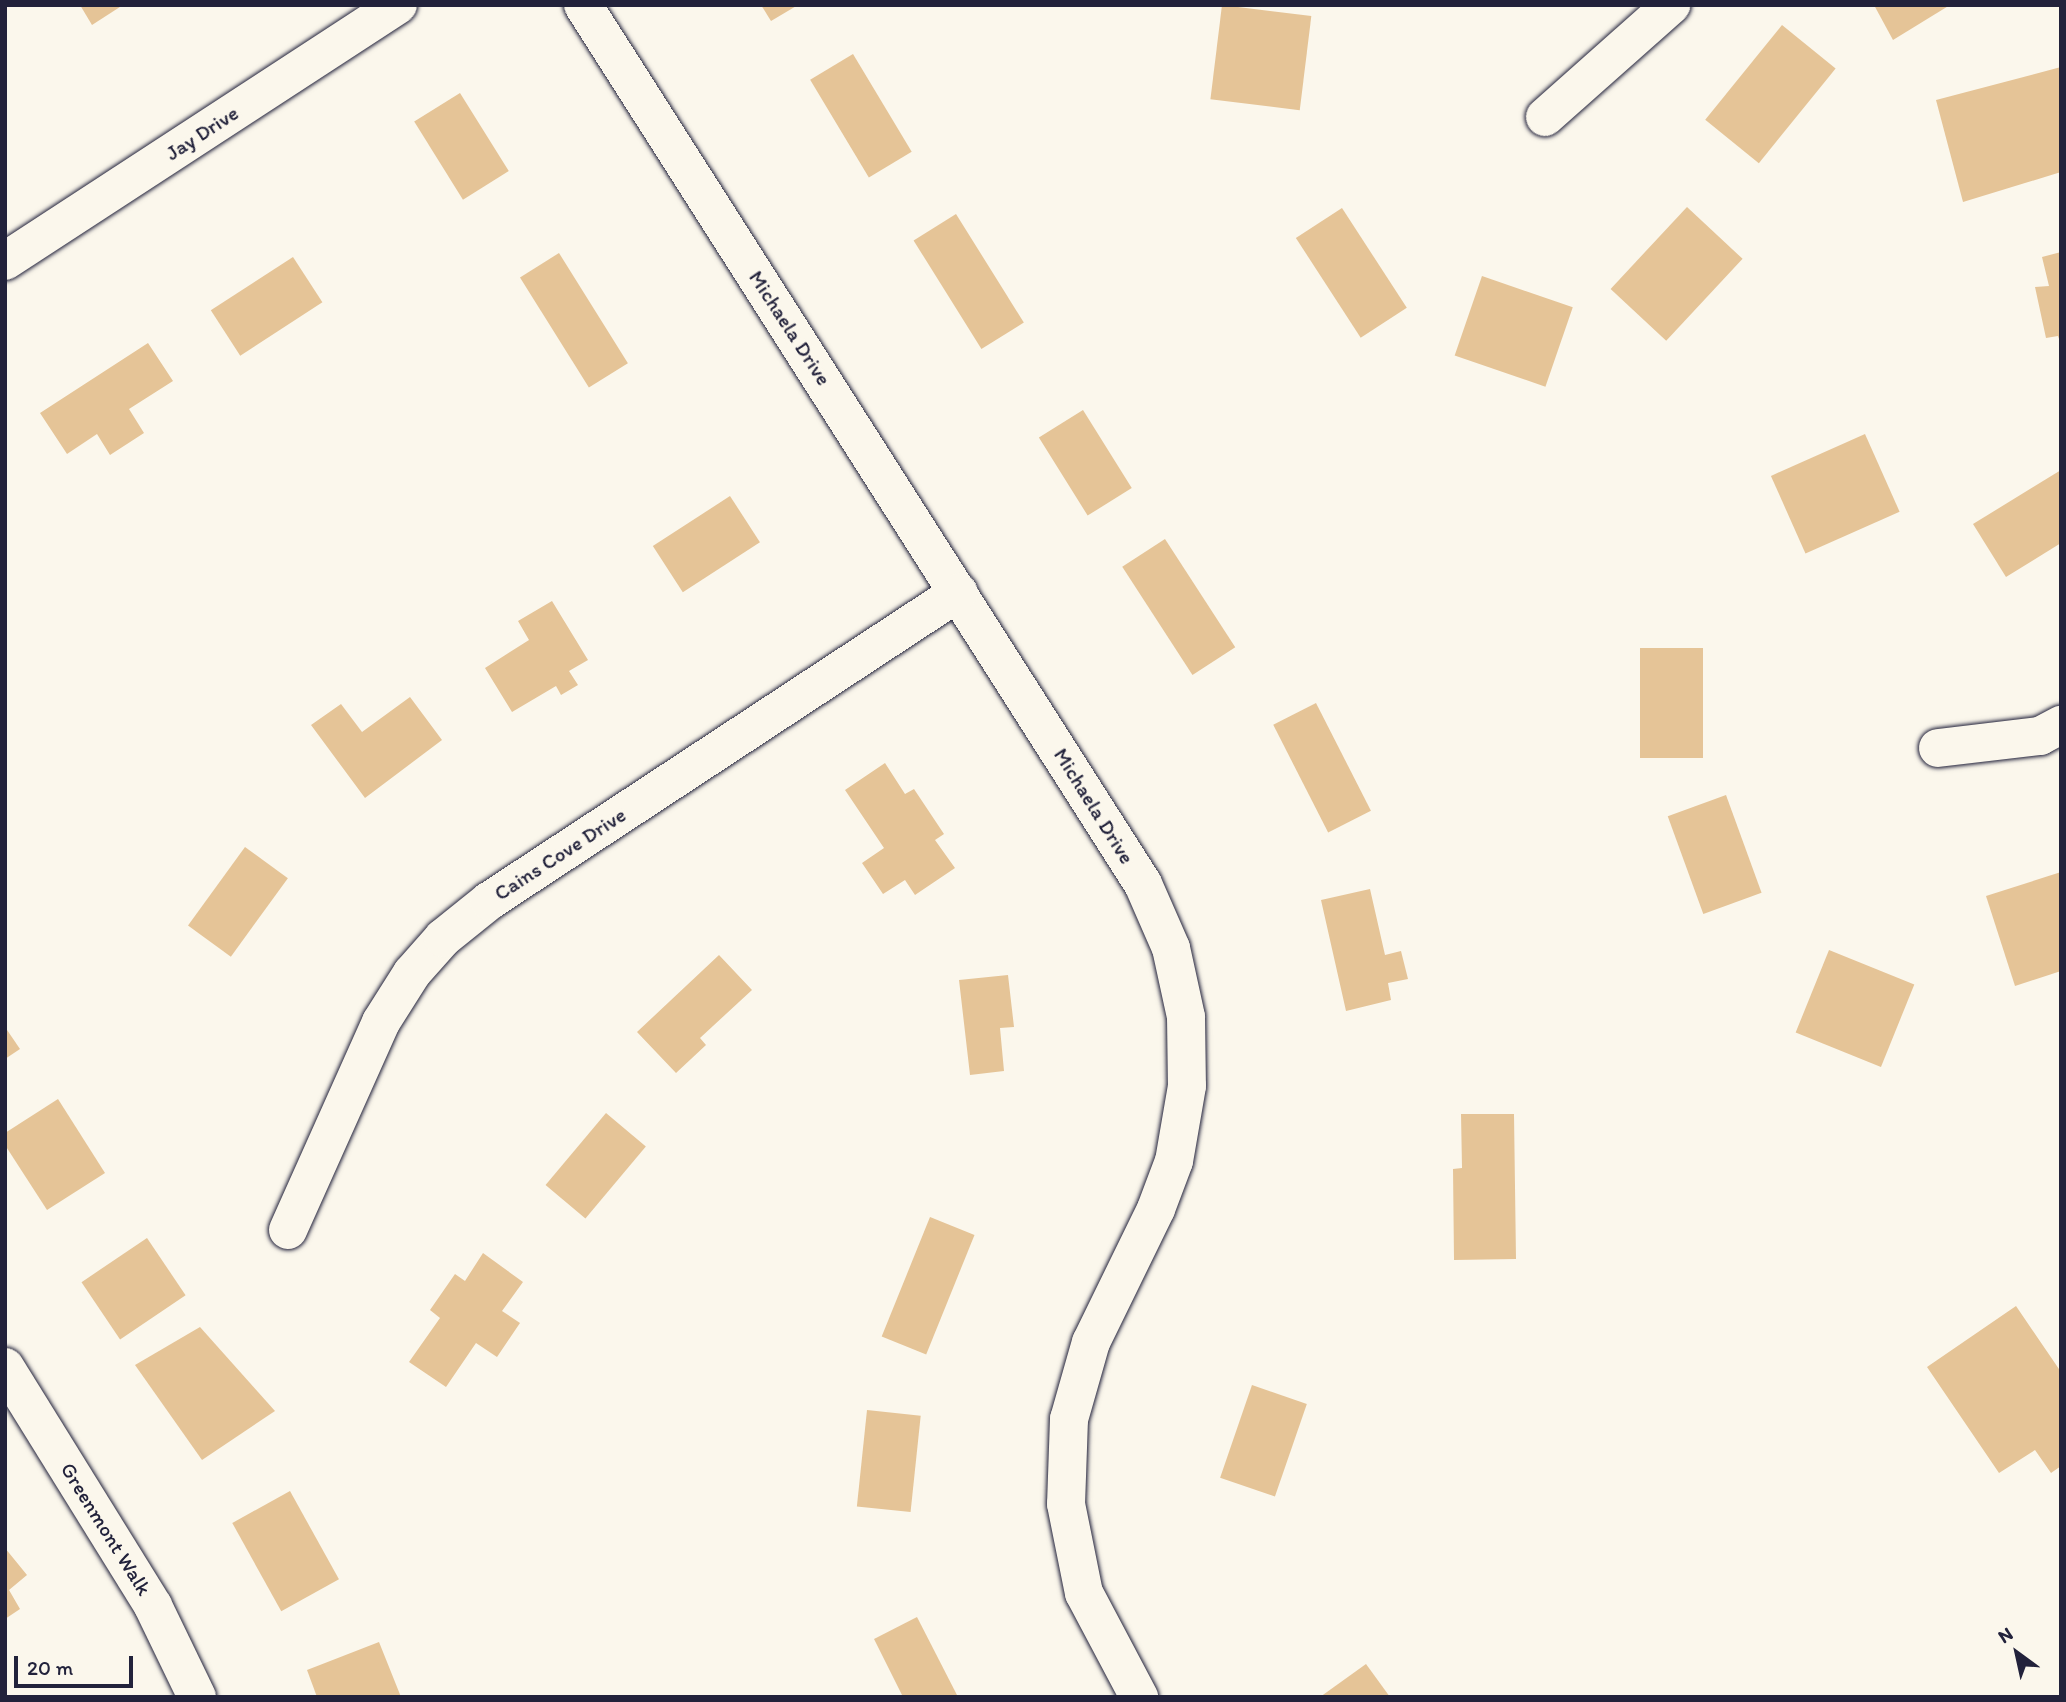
<!DOCTYPE html>
<html>
<head>
<meta charset="utf-8">
<style>
  body { margin:0 }
  #map { position:relative; width:2066px; height:1702px; overflow:hidden; background:#fbf7ec; font-family:Itim,sans-serif }
  div>[style] { position:absolute }
  .building>* { inset:0; background:#e5c497; transform-origin:0 0 }
  .roads { filter:drop-shadow(0 0 2px #22223b) drop-shadow(0 0 2px #22223b) }
  .minor>* { height:38px; margin:-19px; padding:0 19px; transform-origin:19px; border-radius:19px; background:#fbf7ec }
  span { translate:-50% -50%; white-space:nowrap; text-align:center; line-height:1.15; -webkit-text-stroke:7px #fbf7ec; paint-order:stroke }
  .street-label { font-size:21px; color:#22223b }
  .frame { position:absolute; inset:0; border:7px solid #22223b; pointer-events:none }
  .north { position:absolute; left:1982px; top:1618px; width:70px; height:70px; -webkit-text-stroke:5px #fbf7ec; paint-order:stroke; rotate:327deg; font-size:19px; font-weight:700; line-height:28px; text-align:center; color:#22223b }
  .north::after { content:''; display:block; margin:auto; width:24px; height:32px; background:#22223b; clip-path:polygon(50% 0,100% 100%,50% 72%,0 100%) }
  .scale { position:absolute; left:14px; top:1656px; width:119px; height:32px; box-sizing:border-box; border:4px solid #22223b; border-top:0; padding-left:9px; font-size:21px; line-height:24px; white-space:nowrap; color:#22223b; -webkit-text-stroke:5px #fbf7ec; paint-order:stroke }
</style>
</head>
<body>
<div id="map">
  <div class="building">
    <div style="clip-path:polygon(80px 5px,123px 5px,92px 25px)"></div>
    <div style="clip-path:polygon(761px 5px,798px 5px,771px 21px)"></div>
    <div style="left:1222px;top:5px;width:90px;height:95px;rotate:7deg"></div>
    <div style="clip-path:polygon(1874px 5px,1950px 5px,1893px 40px)"></div>
    <div style="left:1782px;top:25px;width:69px;height:122px;rotate:39deg"></div>
    <div style="left:853px;top:54px;width:114px;height:50px;rotate:59deg"></div>
    <div style="clip-path:polygon(2061px 67px,2061px 172px,1963px 202px,1936px 100px)"></div>
    <div style="left:460px;top:93px;width:92px;height:54px;rotate:58deg"></div>
    <div style="left:1687px;top:207px;width:76px;height:112px;rotate:43deg"></div>
    <div style="left:1342px;top:208px;width:119px;height:55px;rotate:57deg"></div>
    <div style="left:956px;top:214px;width:128px;height:50px;rotate:58deg"></div>
    <div style="clip-path:polygon(2061px 252px,2061px 341px,2060px 342px,2058px 336px,2046px 338px,2035px 287px,2049px 286px,2042px 257px)"></div>
    <div style="left:559px;top:253px;width:130px;height:46px;rotate:58deg"></div>
    <div style="left:293px;top:257px;width:54px;height:98px;rotate:57deg"></div>
    <div style="left:1482px;top:276px;width:96px;height:84px;rotate:19deg"></div>
    <div style="clip-path:polygon(148px 343px,173px 381px,129px 409px,144px 433px,110px 455px,97px 434px,67px 454px,40px 413px)"></div>
    <div style="left:1083px;top:410px;width:92px;height:52px;rotate:58deg"></div>
    <div style="left:1865px;top:434px;width:85px;height:103px;rotate:66deg"></div>
    <div style="clip-path:polygon(2061px 470px,2061px 543px,2006px 577px,1973px 524px)"></div>
    <div style="left:730px;top:496px;width:55px;height:92px;rotate:57deg"></div>
    <div style="left:1165px;top:539px;width:129px;height:51px;rotate:57deg"></div>
    <div style="clip-path:polygon(552px 601px,588px 660px,569px 671px,578px 685px,561px 695px,556px 686px,512px 712px,485px 668px,529px 640px,518px 621px)"></div>
    <div style="left:1703px;top:648px;width:110px;height:63px;rotate:90deg"></div>
    <div style="clip-path:polygon(410px 697px,442px 740px,365px 798px,311px 725px,341px 704px,362px 732px)"></div>
    <div style="left:1316px;top:703px;width:121px;height:48px;rotate:63deg"></div>
    <div style="clip-path:polygon(885px 763px,905px 794px,914px 789px,944px 834px,935px 840px,955px 868px,915px 895px,905px 880px,883px 894px,862px 863px,884px 848px,845px 790px)"></div>
    <div style="left:1726px;top:795px;width:104px;height:62px;rotate:70deg"></div>
    <div style="left:245px;top:847px;width:53px;height:97px;rotate:36deg"></div>
    <div style="clip-path:polygon(2061px 872px,2061px 971px,2015px 986px,1986px 896px)"></div>
    <div style="clip-path:polygon(1370px 889px,1385px 955px,1401px 951px,1408px 979px,1388px 983px,1391px 1000px,1346px 1011px,1321px 900px)"></div>
    <div style="left:1829px;top:950px;width:92px;height:89px;rotate:22deg"></div>
    <div style="clip-path:polygon(719px 955px,752px 990px,700px 1038px,706px 1045px,676px 1073px,637px 1032px)"></div>
    <div style="clip-path:polygon(1008px 975px,1014px 1027px,1000px 1028px,1004px 1071px,970px 1075px,959px 980px)"></div>
    <div style="clip-path:polygon(5px 1027px,20px 1049px,5px 1059px)"></div>
    <div style="clip-path:polygon(58px 1099px,105px 1173px,47px 1210px,5px 1145px,5px 1133px)"></div>
    <div style="left:606px;top:1113px;width:52px;height:94px;rotate:40deg"></div>
    <div style="clip-path:polygon(1461px 1114px,1514px 1114px,1516px 1259px,1454px 1260px,1453px 1169px,1462px 1168px)"></div>
    <div style="left:930px;top:1217px;width:48px;height:129px;rotate:22deg"></div>
    <div style="left:147px;top:1238px;width:69px;height:79px;rotate:56deg"></div>
    <div style="clip-path:polygon(483px 1253px,523px 1282px,502px 1311px,520px 1323px,497px 1357px,476px 1343px,446px 1387px,409px 1362px,440px 1318px,430px 1310px,455px 1274px,465px 1281px)"></div>
    <div style="clip-path:polygon(2016px 1306px,2061px 1372px,2061px 1466px,2051px 1473px,2035px 1450px,1999px 1473px,1927px 1367px)"></div>
    <div style="clip-path:polygon(200px 1327px,275px 1411px,202px 1460px,135px 1365px)"></div>
    <div style="left:1252px;top:1385px;width:58px;height:98px;rotate:19deg"></div>
    <div style="left:867px;top:1410px;width:54px;height:97px;rotate:6deg"></div>
    <div style="left:290px;top:1491px;width:101px;height:66px;rotate:61deg"></div>
    <div style="clip-path:polygon(5px 1548px,27px 1575px,9px 1590px,20px 1609px,5px 1619px)"></div>
    <div style="clip-path:polygon(917px 1617px,958px 1697px,903px 1697px,874px 1639px)"></div>
    <div style="clip-path:polygon(379px 1642px,401px 1697px,317px 1697px,307px 1670px)"></div>
    <div style="clip-path:polygon(1366px 1664px,1390px 1697px,1320px 1697px)"></div>
  </div>
  <div class="roads">
    <div class="minor">
      <div style="left:583px;top:5px;width:1042px;rotate:57.5deg"></div>
      <div style="left:1143px;top:884px;width:70px;rotate:66.4deg"></div>
      <div style="left:1171px;top:948px;width:71px;rotate:77.7deg"></div>
      <div style="left:1186px;top:1017px;width:69px;rotate:89.2deg"></div>
      <div style="left:1187px;top:1086px;width:76px;rotate:99.8deg"></div>
      <div style="left:1174px;top:1161px;width:51px;rotate:110.6deg"></div>
      <div style="left:1156px;top:1209px;width:148px;rotate:116deg"></div>
      <div style="left:1091px;top:1342px;width:80px;rotate:105.9deg"></div>
      <div style="left:1069px;top:1419px;width:85px;rotate:92deg"></div>
      <div style="left:1066px;top:1504px;width:91px;rotate:78.6deg"></div>
      <div style="left:1084px;top:1593px;width:118px;rotate:62.1deg"></div>
      <div style="left:1545px;top:117px;width:169px;rotate:-41.6deg"></div>
      <div style="left:5px;top:261px;width:469px;rotate:-33.1deg"></div>
      <div style="left:1938px;top:748px;width:103px;rotate:-6.7deg"></div>
      <div style="left:2040px;top:736px;width:24px;rotate:-28deg"></div>
      <div style="left:288px;top:1230px;width:228px;rotate:-65.9deg"></div>
      <div style="left:381px;top:1022px;width:58px;rotate:-57.7deg"></div>
      <div style="left:412px;top:973px;width:47px;rotate:-48.5deg"></div>
      <div style="left:443px;top:938px;width:59px;rotate:-38.8deg"></div>
      <div style="left:489px;top:901px;width:562px;rotate:-33.32deg"></div>
      <div style="left:5px;top:1367px;width:281px;rotate:58.2deg"></div>
      <div style="left:153px;top:1606px;width:101px;rotate:64.2deg"></div>
    </div>
  </div>
  <div class="street-label">
    <span style="left:202px;top:133px;rotate:-33deg">Jay Drive</span>
    <span style="left:790px;top:328px;rotate:57deg">Michaela Drive</span>
    <span style="left:1094px;top:806px;rotate:58deg">Michaela Drive</span>
    <span style="left:560px;top:854px;rotate:-33deg">Cains Cove Drive</span>
    <span style="left:106px;top:1529px;rotate:58deg">Greenmont Walk</span>
  </div>
  <div class="frame"></div>
  <div class="north">N</div>
  <div class="scale">20 m</div>
</div>
</body>
</html>
